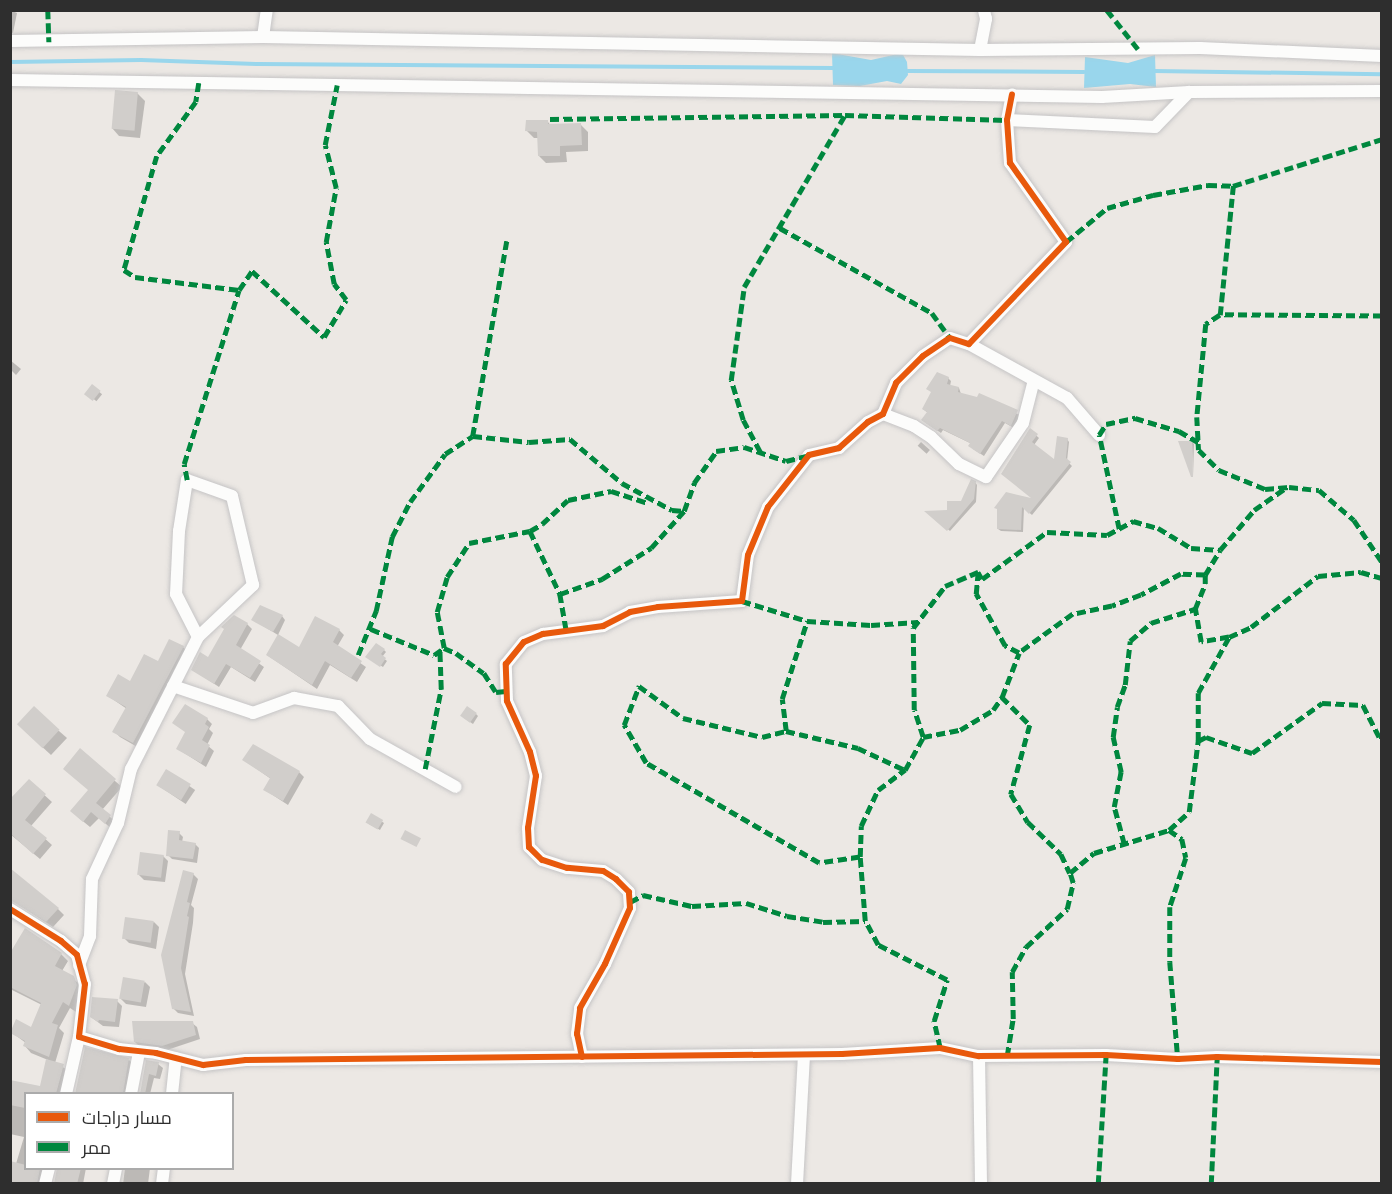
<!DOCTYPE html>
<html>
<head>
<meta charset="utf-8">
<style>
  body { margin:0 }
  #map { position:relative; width:1392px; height:1194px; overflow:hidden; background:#ece8e4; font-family:Arial,Cairo,sans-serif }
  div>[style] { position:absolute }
  .water>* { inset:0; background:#99d6ec }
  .shadow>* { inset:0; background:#0003; transform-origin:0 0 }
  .stream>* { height:4px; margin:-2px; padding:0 2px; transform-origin:2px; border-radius:2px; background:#99d6ec }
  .building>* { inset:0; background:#d1cecb; transform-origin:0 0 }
  .roads { filter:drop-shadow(0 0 2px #c5c4c5) drop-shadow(0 0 2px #c5c4c5) }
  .minor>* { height:12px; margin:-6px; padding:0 6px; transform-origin:6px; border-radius:6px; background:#fcfcfb }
  .quiet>* { height:4.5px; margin-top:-2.25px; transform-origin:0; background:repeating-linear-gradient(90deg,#00873e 0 9px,transparent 0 13.5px) }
  .cycleway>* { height:6px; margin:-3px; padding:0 3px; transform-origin:3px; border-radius:3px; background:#e8590c }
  span { translate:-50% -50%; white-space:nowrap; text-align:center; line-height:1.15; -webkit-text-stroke:6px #fff; paint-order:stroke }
  .frame { position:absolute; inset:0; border:12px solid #2e2e2e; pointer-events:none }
  .legend { position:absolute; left:24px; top:1092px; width:210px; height:78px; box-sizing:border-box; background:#fff; border:2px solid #ababab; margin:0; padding:8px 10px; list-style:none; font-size:18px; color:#2e2e2e }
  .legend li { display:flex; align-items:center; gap:12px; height:30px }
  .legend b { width:30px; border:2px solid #ababab }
</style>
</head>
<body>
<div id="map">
  <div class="water">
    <div style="clip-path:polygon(832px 53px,871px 60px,902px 53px,907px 62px,908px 75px,901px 84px,887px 81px,860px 86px,833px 85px)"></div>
    <div style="clip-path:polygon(1155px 55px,1156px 87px,1130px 84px,1084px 88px,1085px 57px,1128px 63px)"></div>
  </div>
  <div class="shadow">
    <div style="clip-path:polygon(10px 10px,17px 13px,13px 33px,10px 32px)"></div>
    <div style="clip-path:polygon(137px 93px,145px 101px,140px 138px,119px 136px,112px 128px)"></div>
    <div style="clip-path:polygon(548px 122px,551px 126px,581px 125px,588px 132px,588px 151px,566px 152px,567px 162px,546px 163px,539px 156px,539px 138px,534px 138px,527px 131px)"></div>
    <div style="clip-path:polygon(10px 360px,21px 369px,16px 375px,10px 369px)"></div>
    <div style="clip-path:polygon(948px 378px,951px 381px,950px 386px,959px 388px,961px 394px,1020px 415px,1014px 428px,1005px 423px,984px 456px,973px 449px,972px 444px,943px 430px,941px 433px,926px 423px,928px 413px,923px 409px)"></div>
    <div style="left:92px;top:386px;width:13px;height:9px;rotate:39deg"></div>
    <div style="clip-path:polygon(1030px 430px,1039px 438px,1034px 445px,1055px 462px,1067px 439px,1069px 442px,1067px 461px,1072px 466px,1032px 515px,1024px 508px,1023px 532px,1001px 531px,998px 529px,999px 510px,1036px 500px)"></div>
    <div style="left:921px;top:442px;width:12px;height:5px;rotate:42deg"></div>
    <div style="clip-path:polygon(1192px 442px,1194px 444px,1193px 476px)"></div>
    <div style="clip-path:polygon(975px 482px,977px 485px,976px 502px,950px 531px,928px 512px,949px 511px,962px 503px)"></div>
    <div style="clip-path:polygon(282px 616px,285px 620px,278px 635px,253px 620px)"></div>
    <div style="clip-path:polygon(247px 624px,252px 629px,240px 650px,264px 667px,255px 682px,231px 667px,219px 687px,192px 669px,209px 659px)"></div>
    <div style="clip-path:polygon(339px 630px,344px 635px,337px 647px,366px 667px,357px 682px,330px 665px,317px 689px,267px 655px,299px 649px)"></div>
    <div style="clip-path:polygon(183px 647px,189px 653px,139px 748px,120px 737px,114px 731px,127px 709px,108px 696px)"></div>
    <div style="clip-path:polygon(384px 650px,386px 652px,382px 657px,387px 661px,383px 667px,369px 658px)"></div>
    <div style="clip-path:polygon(476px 714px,478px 716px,473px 724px,464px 718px)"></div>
    <div style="clip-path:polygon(207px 719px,212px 724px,209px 729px,213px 733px,207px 745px,214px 751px,206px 767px,178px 749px,186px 733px)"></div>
    <div style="clip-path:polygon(59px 731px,67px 738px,51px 755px,26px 732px)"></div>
    <div style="clip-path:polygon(80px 751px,122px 787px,102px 810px,117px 823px,113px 830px,99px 818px,90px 827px,79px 818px,90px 791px)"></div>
    <div style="clip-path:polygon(244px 760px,299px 772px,304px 777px,288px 805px,265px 790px,271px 779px)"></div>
    <div style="left:167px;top:771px;width:34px;height:17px;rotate:34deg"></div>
    <div style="clip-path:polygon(29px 781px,52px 802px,31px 826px,52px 845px,40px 859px,10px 834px,10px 800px)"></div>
    <div style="clip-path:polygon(372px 815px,384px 823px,380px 830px,369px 824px)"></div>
    <div style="clip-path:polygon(179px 833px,183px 837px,182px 842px,195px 844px,199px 848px,197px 863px,172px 859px,168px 855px)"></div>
    <div style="clip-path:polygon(163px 856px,168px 861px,165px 882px,144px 880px,139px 875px)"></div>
    <div style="clip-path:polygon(193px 874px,198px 879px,191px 905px,194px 908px,193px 923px,185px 974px,194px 1016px,178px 1013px,173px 1008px,162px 955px)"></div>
    <div style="clip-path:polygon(10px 899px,58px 909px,64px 915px,53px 927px)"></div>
    <div style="clip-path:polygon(154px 922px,159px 927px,156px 949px,129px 943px,124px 938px)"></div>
    <div style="clip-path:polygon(26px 930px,61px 954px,68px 961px,62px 971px,81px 985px,76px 1012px,70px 1008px,59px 1028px,64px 1033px,55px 1063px,68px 1070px,62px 1094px,26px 1094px,26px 1168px,48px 1168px,43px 1184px,10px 1184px,24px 1137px,10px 1134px,10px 1082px,41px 1088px,48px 1060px,31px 1053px,25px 1046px,26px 1043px,11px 1032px,32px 1029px,42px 1005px,10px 989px,10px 956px)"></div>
    <div style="clip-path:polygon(145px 982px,150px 987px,146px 1007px,126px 1004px,121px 999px)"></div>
    <div style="clip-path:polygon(117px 1001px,122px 1006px,119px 1027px,103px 1026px,91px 1017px)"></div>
    <div style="clip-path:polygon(192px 1023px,197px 1027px,200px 1039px,167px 1050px,139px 1046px,134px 1041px)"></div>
    <div style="clip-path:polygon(129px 1060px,133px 1064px,128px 1094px,76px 1094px)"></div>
    <div style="clip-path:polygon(147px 1062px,158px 1064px,163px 1068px,160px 1079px,154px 1078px,150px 1094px,141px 1094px)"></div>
    <div style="clip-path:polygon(58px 1168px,86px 1168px,83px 1184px,55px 1184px)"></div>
    <div style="clip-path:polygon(125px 1168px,150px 1168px,148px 1184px,123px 1184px)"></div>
  </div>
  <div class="stream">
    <div style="left:10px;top:62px;width:131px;rotate:-0.9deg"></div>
    <div style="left:141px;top:60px;width:117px;rotate:2deg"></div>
    <div style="left:258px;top:64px;width:575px;rotate:0.4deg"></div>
    <div style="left:908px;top:71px;width:176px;rotate:0.3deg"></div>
    <div style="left:1154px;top:71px;width:228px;rotate:0.8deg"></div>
  </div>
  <div class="building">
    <div style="left:115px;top:90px;width:23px;height:39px;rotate:5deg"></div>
    <div style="clip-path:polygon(526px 120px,548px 120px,548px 124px,581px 123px,582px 145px,560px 146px,560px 156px,538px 156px,537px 132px,525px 131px)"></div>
    <div style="clip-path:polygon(937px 372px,949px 377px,947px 384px,959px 387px,958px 392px,977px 397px,979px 393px,1018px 410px,1011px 426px,1002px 421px,980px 454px,968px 446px,970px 443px,940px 428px,937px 431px,921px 420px,927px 412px,922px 409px,931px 392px,926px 389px)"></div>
    <div style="left:92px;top:384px;width:11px;height:13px;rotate:38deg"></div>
    <div style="clip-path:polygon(1030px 428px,1038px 434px,1032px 442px,1054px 459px,1057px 436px,1068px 438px,1066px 458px,1071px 462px,1029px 514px,1022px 507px,1021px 530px,997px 529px,997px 509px,994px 508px,1006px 492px,1031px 498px,1001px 474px)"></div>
    <div style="clip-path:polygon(1178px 441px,1192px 441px,1193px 477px,1191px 477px)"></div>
    <div style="clip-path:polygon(971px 479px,976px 481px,974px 499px,947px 531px,924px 511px,947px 510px,947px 501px,961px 501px)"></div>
    <div style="clip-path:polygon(260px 605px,283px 615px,273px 632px,251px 620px)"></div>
    <div style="clip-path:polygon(234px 615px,248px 623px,236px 645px,261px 661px,250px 678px,226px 664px,214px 684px,191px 670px,200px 652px,208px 657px,224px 629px,221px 627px)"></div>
    <div style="clip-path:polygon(315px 616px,340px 629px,333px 642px,362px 661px,351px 678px,325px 661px,312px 685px,266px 655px,278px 634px,299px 647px)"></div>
    <div style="clip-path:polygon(169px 639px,184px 646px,133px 743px,112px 732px,126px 707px,106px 696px,118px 674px,130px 681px,144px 654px,158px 661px)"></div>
    <div style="clip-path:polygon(376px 643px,385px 649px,381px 654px,386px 658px,380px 667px,365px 657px)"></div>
    <div style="clip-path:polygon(185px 704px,208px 718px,205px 724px,209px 727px,202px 740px,210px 745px,201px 763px,176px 749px,185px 732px,172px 723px)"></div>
    <div style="left:34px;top:706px;width:35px;height:25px;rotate:43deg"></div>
    <div style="left:467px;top:706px;width:12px;height:12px;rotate:35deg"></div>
    <div style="clip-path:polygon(253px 744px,300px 771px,283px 801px,263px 790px,270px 778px,242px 760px)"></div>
    <div style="clip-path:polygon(80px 748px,116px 779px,96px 803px,111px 815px,105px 824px,91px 812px,83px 822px,70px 811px,88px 790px,63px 769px)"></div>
    <div style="left:166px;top:769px;width:29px;height:19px;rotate:31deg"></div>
    <div style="clip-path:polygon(29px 779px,46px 794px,25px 820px,47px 838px,33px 854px,11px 834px,10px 799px)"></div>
    <div style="left:371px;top:813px;width:14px;height:11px;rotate:30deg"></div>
    <div style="clip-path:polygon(168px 830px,180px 831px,179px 840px,196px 843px,193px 859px,166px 856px)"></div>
    <div style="left:405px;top:830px;width:18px;height:10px;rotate:27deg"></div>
    <div style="left:140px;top:852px;width:24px;height:23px;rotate:7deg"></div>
    <div style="clip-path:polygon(10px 868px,59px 908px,46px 922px,10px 900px)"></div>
    <div style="clip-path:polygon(183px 870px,194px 873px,187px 902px,190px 903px,187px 916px,189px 917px,181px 968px,191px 1012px,172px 1009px,161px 955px)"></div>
    <div style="left:125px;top:917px;width:29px;height:22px;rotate:8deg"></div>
    <div style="clip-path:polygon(25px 928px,62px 953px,55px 966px,74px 976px,77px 985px,69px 1006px,63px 1002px,52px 1023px,58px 1025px,49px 1057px,23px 1046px,25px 1041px,10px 1033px,16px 1019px,31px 1027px,41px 1003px,10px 987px,10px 953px)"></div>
    <div style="left:123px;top:977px;width:22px;height:22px;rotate:10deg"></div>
    <div style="clip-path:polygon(92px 997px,118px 999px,115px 1022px,99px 1020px,98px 1022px,90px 1017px)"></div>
    <div style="clip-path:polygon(132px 1021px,193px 1021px,196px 1035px,162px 1046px,134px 1042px)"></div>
    <div style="clip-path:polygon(85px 1047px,129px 1058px,123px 1094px,75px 1094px)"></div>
    <div style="clip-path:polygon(46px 1059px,64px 1064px,56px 1094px,26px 1094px,25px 1108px,10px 1105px,10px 1080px,40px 1086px)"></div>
    <div style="clip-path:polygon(146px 1060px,159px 1062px,156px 1076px,149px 1074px,145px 1094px,140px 1094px)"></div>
    <div style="clip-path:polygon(10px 1161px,26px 1165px,26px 1168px,40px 1169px,37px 1184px,10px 1184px)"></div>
    <div style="clip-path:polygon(57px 1168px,81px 1168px,77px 1184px,54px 1184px)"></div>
  </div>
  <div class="roads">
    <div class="minor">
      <div style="left:263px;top:37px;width:27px;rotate:-82deg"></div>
      <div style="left:10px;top:41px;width:253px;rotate:-0.9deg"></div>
      <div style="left:263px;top:37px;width:717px;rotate:1.04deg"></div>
      <div style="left:980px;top:50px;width:220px;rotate:-0.5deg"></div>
      <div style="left:1200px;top:48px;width:182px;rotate:2.5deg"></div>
      <div style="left:980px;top:50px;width:32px;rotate:-79deg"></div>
      <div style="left:986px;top:19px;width:9px;rotate:-103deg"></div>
      <div style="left:10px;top:80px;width:1092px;rotate:0.89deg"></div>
      <div style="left:1102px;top:97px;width:87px;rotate:-3.3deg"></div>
      <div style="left:1189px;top:92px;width:193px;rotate:-0.3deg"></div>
      <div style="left:1007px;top:120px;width:148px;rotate:2.7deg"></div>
      <div style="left:1155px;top:127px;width:49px;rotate:-45.8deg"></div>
      <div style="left:969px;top:344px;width:112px;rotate:28.9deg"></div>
      <div style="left:1067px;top:398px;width:49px;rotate:49.1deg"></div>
      <div style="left:883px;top:414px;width:33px;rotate:21deg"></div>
      <div style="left:914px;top:426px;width:20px;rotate:33deg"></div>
      <div style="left:931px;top:437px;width:39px;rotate:44deg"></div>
      <div style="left:959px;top:464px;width:30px;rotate:26deg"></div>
      <div style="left:986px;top:477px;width:65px;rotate:-55.6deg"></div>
      <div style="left:1023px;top:423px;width:44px;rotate:-75.7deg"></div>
      <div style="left:173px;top:686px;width:84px;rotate:18.6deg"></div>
      <div style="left:253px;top:713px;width:44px;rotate:-20.1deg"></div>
      <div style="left:294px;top:698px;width:45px;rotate:10.3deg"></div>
      <div style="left:338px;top:706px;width:46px;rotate:45.9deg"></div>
      <div style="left:370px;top:739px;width:98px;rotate:29.2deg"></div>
      <div style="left:10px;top:909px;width:60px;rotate:32.1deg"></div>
      <div style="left:61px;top:941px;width:21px;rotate:41deg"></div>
      <div style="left:77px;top:955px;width:30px;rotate:75deg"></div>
      <div style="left:85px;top:984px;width:53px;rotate:96.5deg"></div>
      <div style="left:79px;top:1037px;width:42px;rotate:16.7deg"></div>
      <div style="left:119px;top:1049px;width:37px;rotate:6deg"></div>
      <div style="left:156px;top:1053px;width:49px;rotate:14.3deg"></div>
      <div style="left:203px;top:1065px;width:43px;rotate:-6.6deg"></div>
      <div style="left:246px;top:1060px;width:596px;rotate:-0.58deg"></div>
      <div style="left:842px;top:1054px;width:98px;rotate:-3.5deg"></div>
      <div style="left:940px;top:1048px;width:40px;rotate:12deg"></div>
      <div style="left:979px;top:1056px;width:127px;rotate:-0.5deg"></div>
      <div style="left:1106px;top:1055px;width:72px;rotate:3.2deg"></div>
      <div style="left:1178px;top:1059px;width:39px;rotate:-3deg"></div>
      <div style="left:1217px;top:1057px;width:165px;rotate:1.7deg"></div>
      <div style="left:79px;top:965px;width:31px;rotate:-69deg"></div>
      <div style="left:90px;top:936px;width:57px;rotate:-88deg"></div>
      <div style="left:92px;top:879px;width:62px;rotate:-65.1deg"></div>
      <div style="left:118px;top:823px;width:56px;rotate:-76.5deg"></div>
      <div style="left:131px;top:769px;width:148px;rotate:-63.1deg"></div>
      <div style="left:198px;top:637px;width:76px;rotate:-43.4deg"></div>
      <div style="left:253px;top:585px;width:91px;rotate:-103.3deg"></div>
      <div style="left:232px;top:496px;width:48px;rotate:-160.4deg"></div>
      <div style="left:187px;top:480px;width:52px;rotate:98.9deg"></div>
      <div style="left:179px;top:531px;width:63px;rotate:92.7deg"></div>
      <div style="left:176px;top:594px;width:48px;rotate:62.9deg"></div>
      <div style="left:979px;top:1056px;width:128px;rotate:89.1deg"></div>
      <div style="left:582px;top:1057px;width:24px;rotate:-102deg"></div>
      <div style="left:577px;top:1034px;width:26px;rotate:-83deg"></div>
      <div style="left:580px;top:1008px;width:51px;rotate:-60.4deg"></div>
      <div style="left:605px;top:964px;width:61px;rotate:-65.9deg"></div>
      <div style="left:630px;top:908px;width:16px;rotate:-94deg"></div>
      <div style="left:629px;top:892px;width:18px;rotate:-135deg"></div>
      <div style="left:616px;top:879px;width:15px;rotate:-148deg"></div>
      <div style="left:603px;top:871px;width:36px;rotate:-175deg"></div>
      <div style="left:567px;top:868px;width:26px;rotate:-162deg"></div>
      <div style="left:542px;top:860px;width:18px;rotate:-135deg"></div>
      <div style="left:529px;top:847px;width:19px;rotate:-93deg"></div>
      <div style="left:528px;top:828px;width:53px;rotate:-81.3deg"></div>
      <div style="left:536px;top:776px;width:25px;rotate:-104deg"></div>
      <div style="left:530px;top:752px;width:56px;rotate:-114.3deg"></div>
      <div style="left:507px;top:701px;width:37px;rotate:-92deg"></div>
      <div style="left:506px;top:664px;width:28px;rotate:-51deg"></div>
      <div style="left:524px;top:642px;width:21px;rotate:-23deg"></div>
      <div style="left:543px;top:634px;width:61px;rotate:-7.6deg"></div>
      <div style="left:603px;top:626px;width:30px;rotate:-27deg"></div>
      <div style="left:630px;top:612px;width:28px;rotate:-10deg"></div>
      <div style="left:658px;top:607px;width:84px;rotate:-4.1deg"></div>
      <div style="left:742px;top:601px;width:46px;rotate:-82.6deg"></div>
      <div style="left:748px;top:555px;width:52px;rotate:-67.4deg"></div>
      <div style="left:768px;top:507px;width:66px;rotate:-51.7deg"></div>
      <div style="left:809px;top:455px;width:31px;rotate:-13deg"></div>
      <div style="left:839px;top:448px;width:39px;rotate:-42deg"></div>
      <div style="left:868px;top:422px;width:17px;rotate:-28deg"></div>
      <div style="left:883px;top:414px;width:34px;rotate:-67deg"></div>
      <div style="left:896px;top:383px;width:38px;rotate:-45deg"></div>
      <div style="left:923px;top:356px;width:32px;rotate:-34deg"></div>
      <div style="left:950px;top:338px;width:20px;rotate:18deg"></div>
      <div style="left:969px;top:344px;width:141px;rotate:-46.4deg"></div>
      <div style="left:1066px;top:242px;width:97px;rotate:-125.3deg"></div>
      <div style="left:1010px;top:163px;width:43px;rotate:-94deg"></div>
      <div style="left:1007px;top:120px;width:26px;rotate:-79deg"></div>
      <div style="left:66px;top:1094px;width:58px;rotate:-77.2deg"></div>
      <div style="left:131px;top:1094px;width:43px;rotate:-79.2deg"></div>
      <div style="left:172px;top:1094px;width:36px;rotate:-84deg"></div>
      <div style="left:45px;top:1184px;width:16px;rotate:-76deg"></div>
      <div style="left:113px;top:1184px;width:16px;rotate:-79deg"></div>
      <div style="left:162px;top:1184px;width:16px;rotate:-83deg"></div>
      <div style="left:797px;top:1184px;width:129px;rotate:-86.9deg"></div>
    </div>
  </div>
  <div class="quiet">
    <div style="left:48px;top:10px;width:32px;rotate:88deg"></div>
    <div style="left:1107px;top:10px;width:50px;rotate:51.5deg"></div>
    <div style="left:199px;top:83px;width:19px;rotate:99deg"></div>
    <div style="left:196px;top:102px;width:67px;rotate:125.8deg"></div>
    <div style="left:157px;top:156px;width:119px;rotate:106.1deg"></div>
    <div style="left:124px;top:270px;width:13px;rotate:32deg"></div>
    <div style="left:135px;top:277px;width:105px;rotate:7.1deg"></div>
    <div style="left:550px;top:119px;width:295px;rotate:-0.8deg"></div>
    <div style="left:845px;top:115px;width:162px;rotate:1.8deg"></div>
    <div style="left:780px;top:228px;width:174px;rotate:29.2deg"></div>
    <div style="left:932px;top:313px;width:31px;rotate:54deg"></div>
    <div style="left:507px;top:241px;width:198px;rotate:99.9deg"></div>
    <div style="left:473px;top:436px;width:56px;rotate:6.1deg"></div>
    <div style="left:529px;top:442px;width:41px;rotate:-4.2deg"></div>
    <div style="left:570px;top:439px;width:68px;rotate:40.2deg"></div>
    <div style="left:622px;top:483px;width:57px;rotate:28.4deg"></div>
    <div style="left:672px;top:510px;width:12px;rotate:5deg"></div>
    <div style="left:684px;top:511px;width:30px;rotate:-70deg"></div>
    <div style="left:694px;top:483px;width:39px;rotate:-55deg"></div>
    <div style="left:716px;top:451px;width:28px;rotate:-8deg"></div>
    <div style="left:744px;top:447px;width:44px;rotate:18.4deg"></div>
    <div style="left:786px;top:461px;width:21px;rotate:-14deg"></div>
    <div style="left:1066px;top:242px;width:53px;rotate:-39.7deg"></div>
    <div style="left:1107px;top:208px;width:48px;rotate:-15.8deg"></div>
    <div style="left:1153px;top:195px;width:56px;rotate:-10.3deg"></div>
    <div style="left:1208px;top:185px;width:25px;rotate:2deg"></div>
    <div style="left:1220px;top:315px;width:130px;rotate:-84.2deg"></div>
    <div style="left:1233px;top:186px;width:156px;rotate:-17.5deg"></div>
    <div style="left:1382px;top:316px;width:162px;rotate:-179.6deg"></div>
    <div style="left:1220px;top:315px;width:17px;rotate:147deg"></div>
    <div style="left:1206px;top:324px;width:93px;rotate:95.5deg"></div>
    <div style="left:1197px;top:417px;width:33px;rotate:87deg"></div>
    <div style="left:1199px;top:450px;width:28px;rotate:45deg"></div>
    <div style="left:1219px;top:470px;width:50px;rotate:22.4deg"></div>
    <div style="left:1265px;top:489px;width:24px;rotate:-5deg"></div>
    <div style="left:1289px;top:487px;width:30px;rotate:6deg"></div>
    <div style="left:1319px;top:490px;width:46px;rotate:40.6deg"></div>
    <div style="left:1354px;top:520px;width:50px;rotate:56.3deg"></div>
    <div style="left:760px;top:452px;width:36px;rotate:-118deg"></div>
    <div style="left:743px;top:420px;width:42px;rotate:-106.7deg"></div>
    <div style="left:731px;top:380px;width:94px;rotate:-82deg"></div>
    <div style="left:744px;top:287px;width:199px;rotate:-59.6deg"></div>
    <div style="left:187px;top:480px;width:16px;rotate:-101deg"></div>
    <div style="left:184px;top:464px;width:182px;rotate:-72.5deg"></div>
    <div style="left:239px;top:290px;width:23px;rotate:-56deg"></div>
    <div style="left:252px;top:271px;width:98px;rotate:42.5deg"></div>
    <div style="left:324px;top:337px;width:43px;rotate:-59.3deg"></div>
    <div style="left:346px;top:300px;width:20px;rotate:-127deg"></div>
    <div style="left:334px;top:284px;width:43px;rotate:-100.8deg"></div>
    <div style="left:326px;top:242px;width:55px;rotate:-79.5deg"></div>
    <div style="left:336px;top:188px;width:44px;rotate:-104.3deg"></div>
    <div style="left:325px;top:145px;width:61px;rotate:-78.7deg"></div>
    <div style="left:1119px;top:529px;width:96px;rotate:-102deg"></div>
    <div style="left:1099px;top:435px;width:13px;rotate:-58deg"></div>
    <div style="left:1106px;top:424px;width:30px;rotate:-12deg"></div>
    <div style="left:1135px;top:418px;width:46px;rotate:16.5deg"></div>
    <div style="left:1179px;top:431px;width:24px;rotate:30deg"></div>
    <div style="left:530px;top:531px;width:70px;rotate:64.5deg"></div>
    <div style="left:560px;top:594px;width:39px;rotate:80deg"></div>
    <div style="left:1205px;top:575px;width:24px;rotate:-178deg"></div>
    <div style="left:1181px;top:574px;width:45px;rotate:152.3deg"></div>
    <div style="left:1141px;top:595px;width:31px;rotate:159deg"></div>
    <div style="left:1112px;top:606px;width:40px;rotate:168deg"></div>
    <div style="left:1073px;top:614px;width:67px;rotate:144.2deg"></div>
    <div style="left:1019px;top:653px;width:16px;rotate:-153deg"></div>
    <div style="left:1005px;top:646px;width:60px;rotate:-119.1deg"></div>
    <div style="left:976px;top:594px;width:22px;rotate:-85deg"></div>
    <div style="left:978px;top:572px;width:8px;rotate:60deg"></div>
    <div style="left:982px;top:579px;width:80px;rotate:-35.9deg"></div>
    <div style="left:1047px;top:532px;width:60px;rotate:2.9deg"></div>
    <div style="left:1107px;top:535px;width:30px;rotate:-28deg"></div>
    <div style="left:1133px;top:521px;width:26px;rotate:16deg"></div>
    <div style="left:1158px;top:528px;width:39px;rotate:31deg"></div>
    <div style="left:1191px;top:548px;width:29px;rotate:4deg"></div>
    <div style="left:560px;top:594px;width:45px;rotate:-19.7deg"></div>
    <div style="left:602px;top:579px;width:58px;rotate:-32.3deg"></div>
    <div style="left:651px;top:548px;width:50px;rotate:-48.3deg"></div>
    <div style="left:742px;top:601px;width:68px;rotate:17.1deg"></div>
    <div style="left:371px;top:629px;width:68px;rotate:22.4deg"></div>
    <div style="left:434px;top:655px;width:12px;rotate:-35deg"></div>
    <div style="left:444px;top:648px;width:13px;rotate:23deg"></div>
    <div style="left:456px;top:653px;width:34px;rotate:36deg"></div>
    <div style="left:484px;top:673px;width:22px;rotate:58deg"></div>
    <div style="left:496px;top:692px;width:10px;rotate:-6deg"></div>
    <div style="left:1229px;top:637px;width:28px;rotate:170deg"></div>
    <div style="left:1201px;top:642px;width:34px;rotate:-100deg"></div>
    <div style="left:1195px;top:609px;width:27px;rotate:-68deg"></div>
    <div style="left:1205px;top:584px;width:9px;rotate:-90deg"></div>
    <div style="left:1205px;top:575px;width:29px;rotate:-59deg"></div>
    <div style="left:1220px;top:550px;width:52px;rotate:-49.6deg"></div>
    <div style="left:1254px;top:510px;width:39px;rotate:-35deg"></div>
    <div style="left:444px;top:648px;width:37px;rotate:-101deg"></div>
    <div style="left:437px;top:612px;width:36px;rotate:-74deg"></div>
    <div style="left:447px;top:577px;width:40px;rotate:-57.1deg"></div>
    <div style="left:469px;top:543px;width:62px;rotate:-11.1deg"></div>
    <div style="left:530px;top:531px;width:14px;rotate:-30deg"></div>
    <div style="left:542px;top:524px;width:35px;rotate:-43deg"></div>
    <div style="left:568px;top:500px;width:44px;rotate:-11.8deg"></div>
    <div style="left:611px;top:491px;width:40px;rotate:18deg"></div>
    <div style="left:358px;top:655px;width:48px;rotate:-67.8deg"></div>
    <div style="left:376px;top:611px;width:76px;rotate:-77.8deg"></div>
    <div style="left:392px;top:537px;width:39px;rotate:-63deg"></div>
    <div style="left:410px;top:502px;width:59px;rotate:-53.9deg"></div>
    <div style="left:445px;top:454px;width:33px;rotate:-33deg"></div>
    <div style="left:1002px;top:697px;width:47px;rotate:-68.9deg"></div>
    <div style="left:786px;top:731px;width:32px;rotate:-97deg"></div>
    <div style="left:782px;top:699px;width:82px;rotate:-72.2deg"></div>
    <div style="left:807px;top:621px;width:64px;rotate:3.6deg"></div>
    <div style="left:871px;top:625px;width:47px;rotate:-3.7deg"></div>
    <div style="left:923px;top:737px;width:38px;rotate:-11deg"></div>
    <div style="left:960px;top:730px;width:39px;rotate:-31deg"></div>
    <div style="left:993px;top:710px;width:16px;rotate:-55deg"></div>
    <div style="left:1002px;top:697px;width:40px;rotate:45deg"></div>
    <div style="left:1030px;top:725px;width:72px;rotate:105.4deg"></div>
    <div style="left:1011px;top:794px;width:33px;rotate:59deg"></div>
    <div style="left:1028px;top:822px;width:46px;rotate:44.1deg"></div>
    <div style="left:1061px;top:854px;width:21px;rotate:65deg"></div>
    <div style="left:1198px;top:741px;width:48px;rotate:-90deg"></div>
    <div style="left:1198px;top:693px;width:64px;rotate:-61deg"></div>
    <div style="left:1229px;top:637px;width:24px;rotate:-24deg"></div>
    <div style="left:1251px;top:627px;width:84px;rotate:-37.3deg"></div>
    <div style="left:1318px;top:576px;width:43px;rotate:-5.3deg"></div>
    <div style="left:1361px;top:572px;width:22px;rotate:16deg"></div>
    <div style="left:425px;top:769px;width:82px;rotate:-78.7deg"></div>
    <div style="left:441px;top:689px;width:38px;rotate:-92deg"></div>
    <div style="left:1169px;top:830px;width:27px;rotate:-42deg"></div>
    <div style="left:1189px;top:812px;width:72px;rotate:-82.8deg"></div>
    <div style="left:1198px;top:741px;width:9px;rotate:-27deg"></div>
    <div style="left:1206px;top:737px;width:49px;rotate:19.2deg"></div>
    <div style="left:1252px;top:753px;width:86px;rotate:-35.5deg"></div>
    <div style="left:1322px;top:703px;width:41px;rotate:2.8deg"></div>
    <div style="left:1363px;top:705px;width:36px;rotate:63deg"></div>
    <div style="left:1379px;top:737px;width:3px"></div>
    <div style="left:1124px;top:844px;width:38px;rotate:-105deg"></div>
    <div style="left:1114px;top:807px;width:36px;rotate:-79deg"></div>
    <div style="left:1121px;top:772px;width:36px;rotate:-103deg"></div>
    <div style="left:1113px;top:737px;width:30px;rotate:-82deg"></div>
    <div style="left:1117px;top:707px;width:23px;rotate:-70deg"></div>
    <div style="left:1125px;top:685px;width:44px;rotate:-83.5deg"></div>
    <div style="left:1130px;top:641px;width:28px;rotate:-41deg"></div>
    <div style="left:1151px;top:623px;width:46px;rotate:-17.7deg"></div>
    <div style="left:860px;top:857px;width:41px;rotate:171.7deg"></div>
    <div style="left:819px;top:863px;width:200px;rotate:-150deg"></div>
    <div style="left:646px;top:763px;width:44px;rotate:-120.1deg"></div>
    <div style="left:624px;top:725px;width:42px;rotate:-69deg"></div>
    <div style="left:639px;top:686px;width:54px;rotate:36deg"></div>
    <div style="left:683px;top:718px;width:81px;rotate:13.5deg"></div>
    <div style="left:762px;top:737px;width:25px;rotate:-14deg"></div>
    <div style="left:786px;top:731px;width:74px;rotate:13.3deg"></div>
    <div style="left:858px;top:748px;width:52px;rotate:25.1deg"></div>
    <div style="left:630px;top:902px;width:15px;rotate:-28deg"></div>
    <div style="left:643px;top:895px;width:50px;rotate:12.7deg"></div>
    <div style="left:692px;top:906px;width:54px;rotate:-3.2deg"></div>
    <div style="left:746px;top:903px;width:43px;rotate:17.6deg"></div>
    <div style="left:787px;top:916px;width:36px;rotate:9deg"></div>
    <div style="left:823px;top:922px;width:42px;rotate:-1.4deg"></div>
    <div style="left:940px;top:1048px;width:28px;rotate:-103deg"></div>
    <div style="left:934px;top:1021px;width:43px;rotate:-72.4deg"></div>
    <div style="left:947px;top:980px;width:77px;rotate:-153.1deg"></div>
    <div style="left:878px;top:945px;width:27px;rotate:-118deg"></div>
    <div style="left:865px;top:921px;width:64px;rotate:-94.5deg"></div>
    <div style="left:860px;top:857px;width:31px;rotate:-88deg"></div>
    <div style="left:861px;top:826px;width:40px;rotate:-65deg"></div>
    <div style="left:878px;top:790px;width:34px;rotate:-37deg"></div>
    <div style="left:905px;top:770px;width:38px;rotate:-61deg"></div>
    <div style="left:923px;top:737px;width:28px;rotate:-108deg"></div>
    <div style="left:914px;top:710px;width:82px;rotate:-90.7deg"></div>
    <div style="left:913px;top:628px;width:53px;rotate:-52.7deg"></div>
    <div style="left:945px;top:586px;width:36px;rotate:-23deg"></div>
    <div style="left:1007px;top:1056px;width:37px;rotate:-81deg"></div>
    <div style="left:1013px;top:1019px;width:47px;rotate:-91.2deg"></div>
    <div style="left:1012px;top:972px;width:29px;rotate:-61deg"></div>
    <div style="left:1026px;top:947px;width:56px;rotate:-42.8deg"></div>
    <div style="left:1067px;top:909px;width:27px;rotate:-77deg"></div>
    <div style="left:1073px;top:883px;width:10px;rotate:-107deg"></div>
    <div style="left:1070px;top:873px;width:31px;rotate:-40deg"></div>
    <div style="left:1094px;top:853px;width:78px;rotate:-17deg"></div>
    <div style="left:1169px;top:830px;width:16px;rotate:35deg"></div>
    <div style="left:1182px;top:839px;width:19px;rotate:78deg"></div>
    <div style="left:1186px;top:858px;width:52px;rotate:108.1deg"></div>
    <div style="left:1170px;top:907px;width:55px;rotate:90deg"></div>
    <div style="left:1170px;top:962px;width:97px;rotate:85.3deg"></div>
    <div style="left:1098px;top:1184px;width:129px;rotate:-86.5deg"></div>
    <div style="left:1211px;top:1184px;width:127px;rotate:-87.3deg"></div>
  </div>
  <div class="cycleway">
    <div style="left:10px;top:909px;width:60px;rotate:32.1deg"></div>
    <div style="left:61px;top:941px;width:21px;rotate:41deg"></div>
    <div style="left:77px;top:955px;width:30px;rotate:75deg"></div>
    <div style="left:85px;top:984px;width:53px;rotate:96.5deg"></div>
    <div style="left:79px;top:1037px;width:42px;rotate:16.7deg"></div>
    <div style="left:119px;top:1049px;width:37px;rotate:6deg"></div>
    <div style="left:156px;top:1053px;width:49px;rotate:14.3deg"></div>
    <div style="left:203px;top:1065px;width:43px;rotate:-6.6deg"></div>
    <div style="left:246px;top:1060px;width:596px;rotate:-0.58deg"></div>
    <div style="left:842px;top:1054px;width:98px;rotate:-3.5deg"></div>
    <div style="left:940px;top:1048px;width:40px;rotate:12deg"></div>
    <div style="left:979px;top:1056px;width:127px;rotate:-0.5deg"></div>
    <div style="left:1106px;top:1055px;width:72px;rotate:3.2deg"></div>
    <div style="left:1178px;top:1059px;width:39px;rotate:-3deg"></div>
    <div style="left:1217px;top:1057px;width:165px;rotate:1.7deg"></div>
    <div style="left:582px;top:1057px;width:24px;rotate:-102deg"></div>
    <div style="left:577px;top:1034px;width:26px;rotate:-83deg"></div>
    <div style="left:580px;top:1008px;width:51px;rotate:-60.4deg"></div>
    <div style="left:605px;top:964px;width:61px;rotate:-65.9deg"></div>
    <div style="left:630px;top:908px;width:16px;rotate:-94deg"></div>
    <div style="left:629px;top:892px;width:18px;rotate:-135deg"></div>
    <div style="left:616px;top:879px;width:15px;rotate:-148deg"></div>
    <div style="left:603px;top:871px;width:36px;rotate:-175deg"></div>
    <div style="left:567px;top:868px;width:26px;rotate:-162deg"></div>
    <div style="left:542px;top:860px;width:18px;rotate:-135deg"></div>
    <div style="left:529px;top:847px;width:19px;rotate:-93deg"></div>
    <div style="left:528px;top:828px;width:53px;rotate:-81.3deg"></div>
    <div style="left:536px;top:776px;width:25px;rotate:-104deg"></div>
    <div style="left:530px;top:752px;width:56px;rotate:-114.3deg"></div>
    <div style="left:507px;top:701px;width:37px;rotate:-92deg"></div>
    <div style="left:506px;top:664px;width:28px;rotate:-51deg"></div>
    <div style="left:524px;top:642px;width:21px;rotate:-23deg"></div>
    <div style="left:543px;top:634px;width:61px;rotate:-7.6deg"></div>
    <div style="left:603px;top:626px;width:30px;rotate:-27deg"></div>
    <div style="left:630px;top:612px;width:28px;rotate:-10deg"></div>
    <div style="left:658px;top:607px;width:84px;rotate:-4.1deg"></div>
    <div style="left:742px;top:601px;width:46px;rotate:-82.6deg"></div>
    <div style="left:748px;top:555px;width:52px;rotate:-67.4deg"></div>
    <div style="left:768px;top:507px;width:66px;rotate:-51.7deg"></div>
    <div style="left:809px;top:455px;width:31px;rotate:-13deg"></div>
    <div style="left:839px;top:448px;width:39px;rotate:-42deg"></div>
    <div style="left:868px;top:422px;width:17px;rotate:-28deg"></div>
    <div style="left:883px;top:414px;width:34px;rotate:-67deg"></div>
    <div style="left:896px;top:383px;width:38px;rotate:-45deg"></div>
    <div style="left:923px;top:356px;width:32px;rotate:-34deg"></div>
    <div style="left:950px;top:338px;width:20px;rotate:18deg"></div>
    <div style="left:969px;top:344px;width:141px;rotate:-46.4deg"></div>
    <div style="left:1066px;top:242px;width:97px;rotate:-125.3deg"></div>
    <div style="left:1010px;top:163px;width:43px;rotate:-94deg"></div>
    <div style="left:1007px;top:120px;width:26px;rotate:-79deg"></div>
  </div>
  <div class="frame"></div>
  <ul class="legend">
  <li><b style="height:8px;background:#e8590c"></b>مسار دراجات</li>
  <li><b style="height:8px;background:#00873e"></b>ممر</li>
  </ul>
</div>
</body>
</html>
